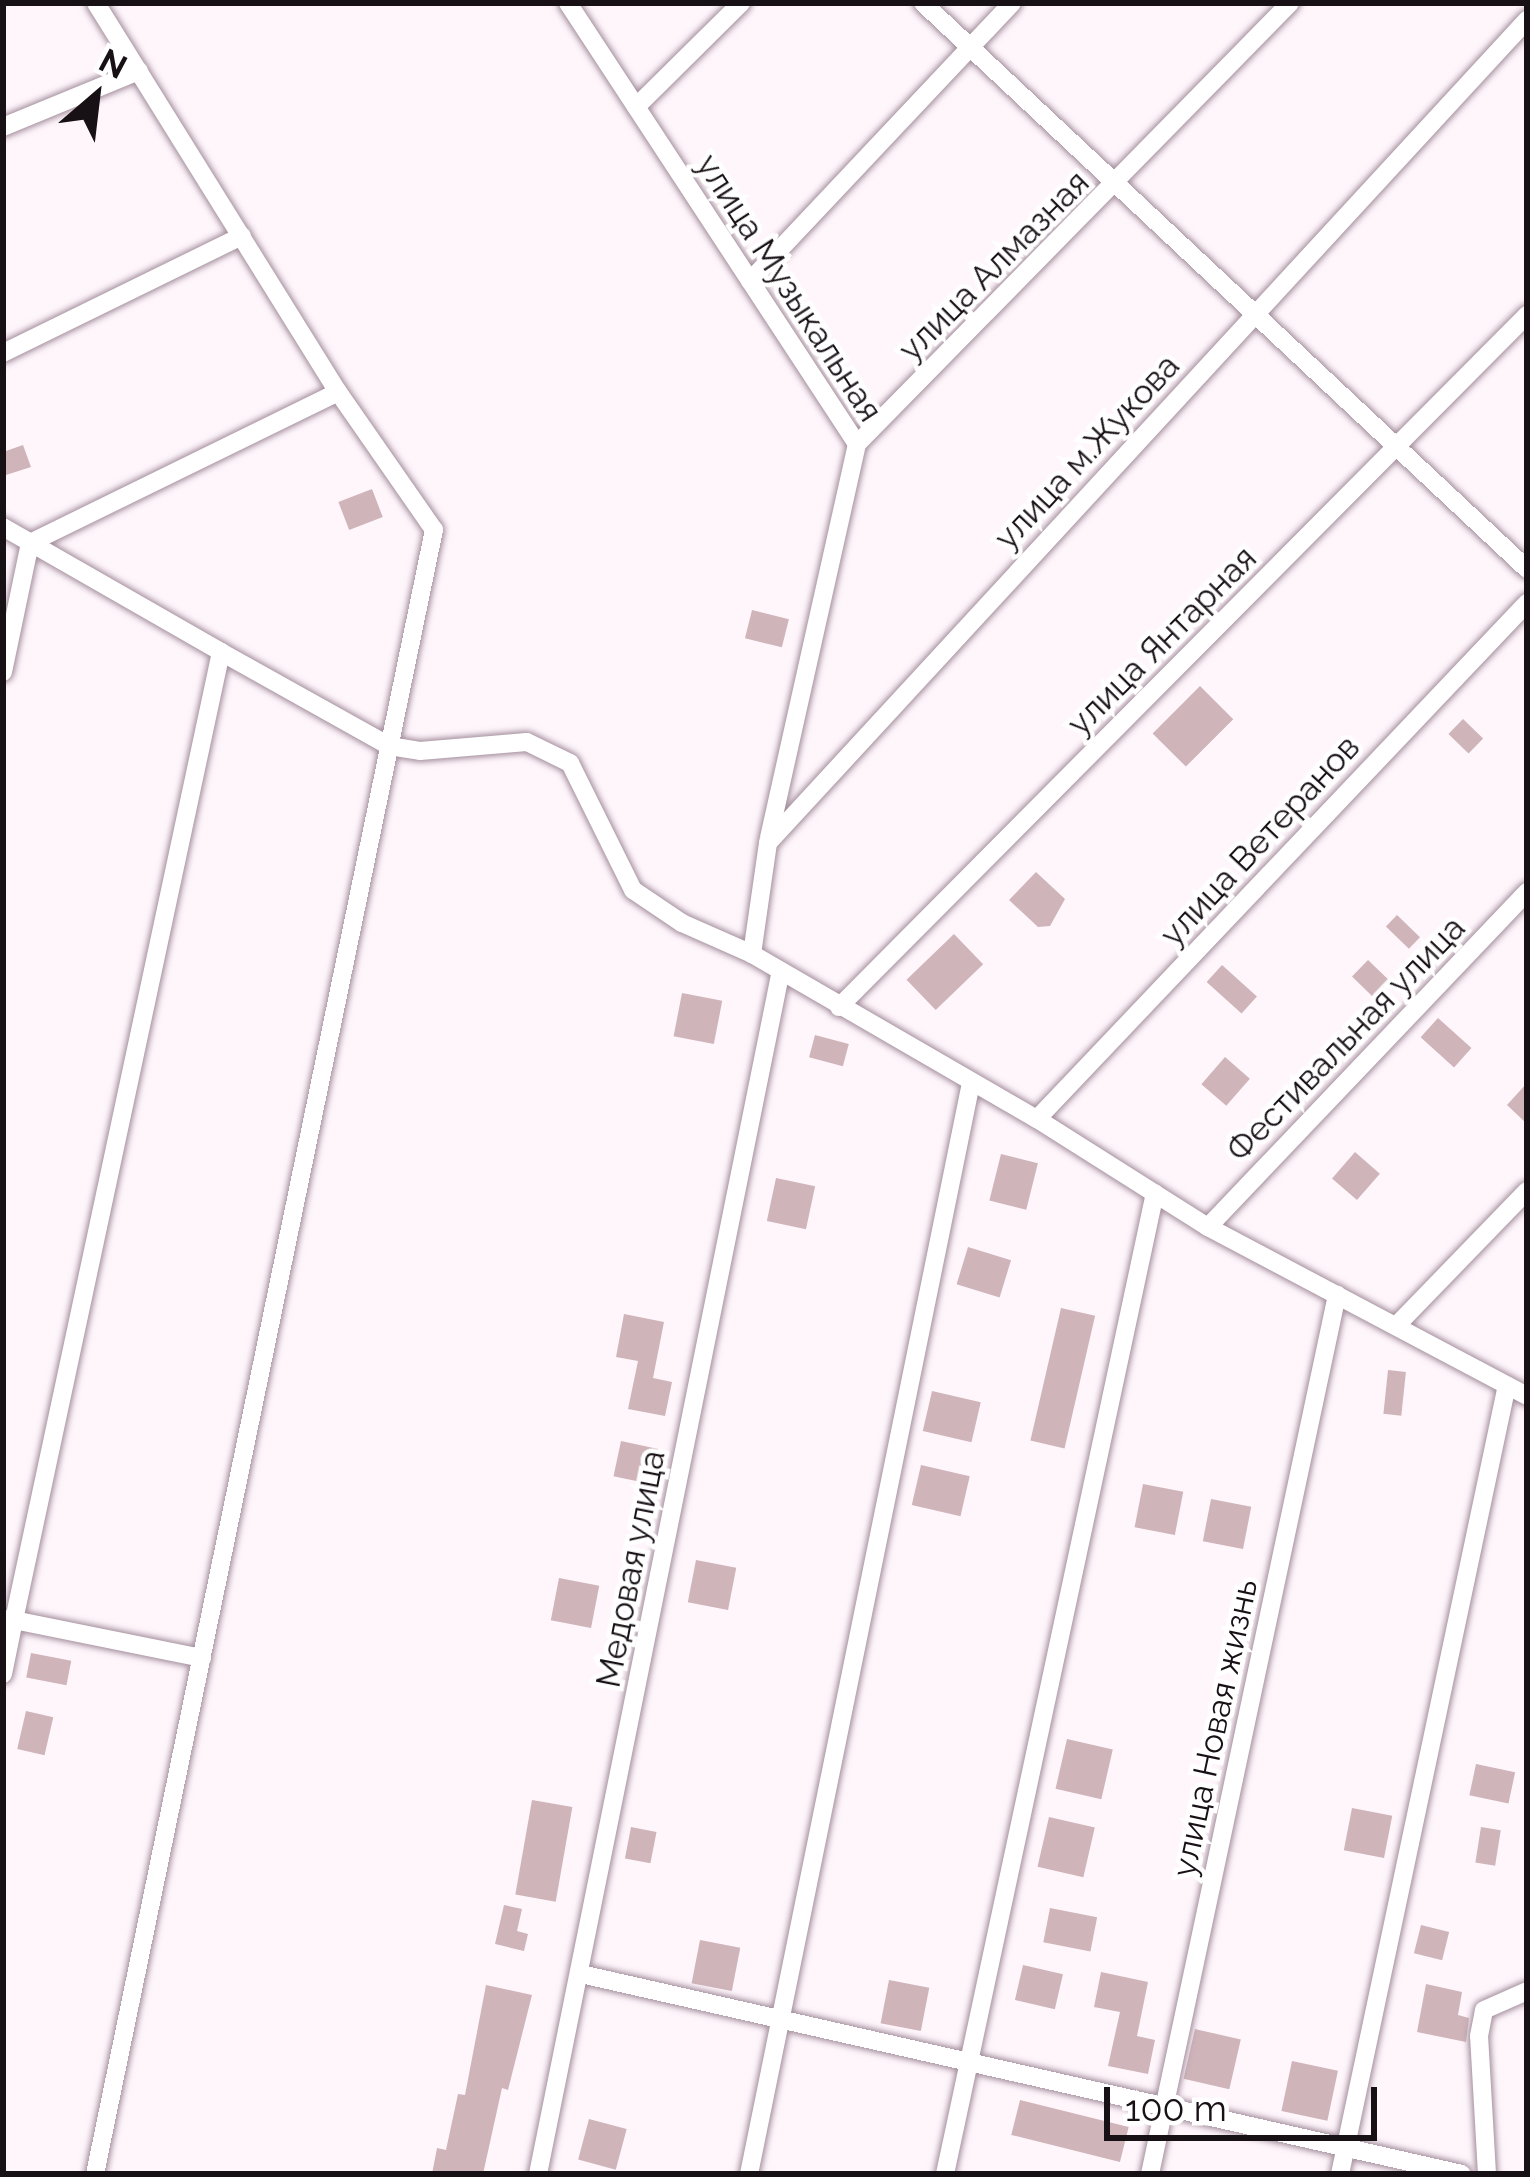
<!DOCTYPE html>
<html>
<head>
<meta charset="utf-8">
<style>
  body { margin:0 }
  #map { position:relative; width:1530px; height:2177px; overflow:hidden; background:#fff6fc; font-family:Raleway,sans-serif }
  div>[style] { position:absolute }
  .building>* { inset:0; background:#cfb4ba; transform-origin:0 0 }
  .roads { filter:drop-shadow(0 0 3px #a48f9d) drop-shadow(0 0 3px #a48f9d) }
  .minor>* { height:18px; margin:-9px; padding:0 9px; transform-origin:9px; border-radius:9px; background:#fff }
  span { translate:-50% -50%; white-space:nowrap; text-align:center; line-height:1.15; -webkit-text-stroke:9px #fff; paint-order:stroke }
  .street-label { font-size:33px; color:#171015 }
  .frame { position:absolute; inset:0; border:6px solid #171015; pointer-events:none }
  .north { position:absolute; left:36px; top:36px; width:120px; height:120px; -webkit-text-stroke:9px #fff; paint-order:stroke; rotate:28deg; font-size:33px; font-weight:700; line-height:48px; text-align:center; color:#171015 }
  .north::after { content:''; display:block; margin:auto; width:42px; height:54px; background:#171015; clip-path:polygon(50% 0,100% 100%,50% 72%,0 100%) }
  .scale { position:absolute; left:1104px; top:2087px; width:273px; height:54px; box-sizing:border-box; border:6px solid #171015; border-top:0; padding-left:15px; font-size:36px; line-height:42px; white-space:nowrap; color:#171015; -webkit-text-stroke:9px #fff; paint-order:stroke }
</style>
</head>
<body>
<div id="map">
  <div class="building">
    <div style="clip-path:polygon(23px 445px,31px 467px,6px 475px,3px 452px)"></div>
    <div style="left:372px;top:489px;width:30px;height:36px;rotate:69deg"></div>
    <div style="left:752px;top:610px;width:38px;height:29px;rotate:14deg"></div>
    <div style="left:1200px;top:686px;width:47px;height:67px;rotate:45deg"></div>
    <div style="left:1463px;top:719px;width:28px;height:21px;rotate:44deg"></div>
    <div style="clip-path:polygon(1036px 872px,1065px 899px,1050px 926px,1038px 927px,1009px 900px)"></div>
    <div style="left:1397px;top:915px;width:32px;height:16px;rotate:44deg"></div>
    <div style="left:954px;top:934px;width:42px;height:66px;rotate:46deg"></div>
    <div style="left:1368px;top:960px;width:30px;height:23px;rotate:44deg"></div>
    <div style="left:1222px;top:965px;width:47px;height:23px;rotate:42deg"></div>
    <div style="left:682px;top:993px;width:41px;height:44px;rotate:11deg"></div>
    <div style="left:1438px;top:1018px;width:45px;height:26px;rotate:42deg"></div>
    <div style="left:815px;top:1035px;width:35px;height:23px;rotate:15deg"></div>
    <div style="left:1225px;top:1057px;width:33px;height:36px;rotate:41deg"></div>
    <div style="clip-path:polygon(1527px 1083px,1527px 1124px,1507px 1105px)"></div>
    <div style="left:1355px;top:1152px;width:33px;height:35px;rotate:41deg"></div>
    <div style="left:1001px;top:1154px;width:38px;height:48px;rotate:14deg"></div>
    <div style="left:776px;top:1178px;width:40px;height:44px;rotate:12deg"></div>
    <div style="left:968px;top:1247px;width:45px;height:39px;rotate:17deg"></div>
    <div style="left:1061px;top:1308px;width:35px;height:136px;rotate:13deg"></div>
    <div style="clip-path:polygon(624px 1314px,664px 1322px,653px 1378px,672px 1382px,665px 1416px,628px 1409px,638px 1361px,616px 1357px)"></div>
    <div style="left:1388px;top:1370px;width:18px;height:44px;rotate:6deg"></div>
    <div style="left:932px;top:1391px;width:50px;height:41px;rotate:13deg"></div>
    <div style="left:621px;top:1441px;width:38px;height:36px;rotate:12deg"></div>
    <div style="left:921px;top:1465px;width:50px;height:41px;rotate:13deg"></div>
    <div style="left:1143px;top:1484px;width:41px;height:44px;rotate:11deg"></div>
    <div style="left:1211px;top:1499px;width:41px;height:43px;rotate:11deg"></div>
    <div style="left:696px;top:1560px;width:41px;height:43px;rotate:11deg"></div>
    <div style="left:559px;top:1578px;width:41px;height:43px;rotate:11deg"></div>
    <div style="left:31px;top:1653px;width:41px;height:25px;rotate:11deg"></div>
    <div style="left:26px;top:1711px;width:28px;height:39px;rotate:13deg"></div>
    <div style="left:1067px;top:1739px;width:47px;height:51px;rotate:13deg"></div>
    <div style="left:1476px;top:1764px;width:40px;height:32px;rotate:12deg"></div>
    <div style="left:532px;top:1800px;width:41px;height:96px;rotate:10deg"></div>
    <div style="left:1352px;top:1808px;width:41px;height:43px;rotate:11deg"></div>
    <div style="left:1049px;top:1817px;width:47px;height:51px;rotate:13deg"></div>
    <div style="left:631px;top:1827px;width:26px;height:32px;rotate:11deg"></div>
    <div style="left:1481px;top:1827px;width:20px;height:36px;rotate:9deg"></div>
    <div style="clip-path:polygon(504px 1905px,522px 1909px,517px 1931px,528px 1934px,524px 1951px,495px 1944px)"></div>
    <div style="left:1050px;top:1908px;width:48px;height:35px;rotate:11deg"></div>
    <div style="left:1421px;top:1925px;width:29px;height:29px;rotate:14deg"></div>
    <div style="left:700px;top:1940px;width:41px;height:44px;rotate:11deg"></div>
    <div style="left:1023px;top:1965px;width:41px;height:36px;rotate:13deg"></div>
    <div style="clip-path:polygon(1101px 1972px,1148px 1982px,1137px 2036px,1155px 2040px,1148px 2074px,1108px 2066px,1120px 2012px,1094px 2007px)"></div>
    <div style="left:889px;top:1980px;width:41px;height:44px;rotate:11deg"></div>
    <div style="clip-path:polygon(1426px 1984px,1462px 1992px,1458px 2015px,1469px 2018px,1466px 2042px,1417px 2032px)"></div>
    <div style="clip-path:polygon(486px 1985px,532px 1995px,508px 2090px,502px 2088px,483px 2174px,432px 2174px,437px 2148px,446px 2150px,458px 2094px,465px 2095px)"></div>
    <div style="left:1195px;top:2029px;width:47px;height:51px;rotate:13deg"></div>
    <div style="left:1292px;top:2061px;width:47px;height:51px;rotate:12deg"></div>
    <div style="left:1020px;top:2100px;width:112px;height:36px;rotate:14deg"></div>
    <div style="left:589px;top:2119px;width:39px;height:42px;rotate:15deg"></div>
  </div>
  <div class="roads">
    <div class="minor">
      <div style="left:568px;top:3px;width:527px;rotate:56.76deg"></div>
      <div style="left:857px;top:444px;width:404px;rotate:102.6deg"></div>
      <div style="left:923px;top:3px;width:828px;rotate:43.14deg"></div>
      <div style="left:636px;top:107px;width:148px;rotate:-44.7deg"></div>
      <div style="left:3px;top:127px;width:147px;rotate:-22.4deg"></div>
      <div style="left:750px;top:281px;width:382px;rotate:-46.7deg"></div>
      <div style="left:3px;top:353px;width:266px;rotate:-26.1deg"></div>
      <div style="left:857px;top:444px;width:618px;rotate:-45.52deg"></div>
      <div style="left:3px;top:527px;width:251px;rotate:29.8deg"></div>
      <div style="left:3px;top:672px;width:132px;rotate:-78.2deg"></div>
      <div style="left:30px;top:543px;width:343px;rotate:-26.1deg"></div>
      <div style="left:752px;top:954px;width:112px;rotate:-81.8deg"></div>
      <div style="left:768px;top:843px;width:1120px;rotate:-47.32deg"></div>
      <div style="left:839px;top:1007px;width:976px;rotate:-45.17deg"></div>
      <div style="left:1037px;top:1119px;width:712px;rotate:-46.48deg"></div>
      <div style="left:1208px;top:1227px;width:463px;rotate:-46.4deg"></div>
      <div style="left:1396px;top:1326px;width:188px;rotate:-45.9deg"></div>
      <div style="left:202px;top:1658px;width:192px;rotate:-168.6deg"></div>
      <div style="left:14px;top:1620px;width:990px;rotate:-77.93deg"></div>
      <div style="left:221px;top:652px;width:193px;rotate:29.2deg"></div>
      <div style="left:389px;top:746px;width:31px;rotate:9deg"></div>
      <div style="left:420px;top:751px;width:107px;rotate:-4.8deg"></div>
      <div style="left:527px;top:742px;width:48px;rotate:26deg"></div>
      <div style="left:570px;top:763px;width:142px;rotate:63.6deg"></div>
      <div style="left:633px;top:890px;width:59px;rotate:34deg"></div>
      <div style="left:682px;top:923px;width:77px;rotate:23.9deg"></div>
      <div style="left:752px;top:954px;width:329px;rotate:30.1deg"></div>
      <div style="left:1037px;top:1119px;width:202px;rotate:32.3deg"></div>
      <div style="left:1208px;top:1227px;width:361px;rotate:27.9deg"></div>
      <div style="left:3px;top:1674px;width:55px;rotate:-78.5deg"></div>
      <div style="left:14px;top:1620px;width:6px;rotate:-171deg"></div>
      <div style="left:581px;top:1974px;width:903px;rotate:12.79deg"></div>
      <div style="left:95px;top:2174px;width:1679px;rotate:-78.35deg"></div>
      <div style="left:434px;top:530px;width:168px;rotate:-124.8deg"></div>
      <div style="left:338px;top:392px;width:458px;rotate:-121.9deg"></div>
      <div style="left:538px;top:2174px;width:1223px;rotate:-78.59deg"></div>
      <div style="left:749px;top:2174px;width:1113px;rotate:-78.5deg"></div>
      <div style="left:945px;top:2174px;width:1003px;rotate:-77.92deg"></div>
      <div style="left:1150px;top:2174px;width:899px;rotate:-77.99deg"></div>
      <div style="left:1340px;top:2174px;width:806px;rotate:-78.05deg"></div>
      <div style="left:1487px;top:2174px;width:138px;rotate:-93.3deg"></div>
      <div style="left:1479px;top:2036px;width:26px;rotate:-79deg"></div>
      <div style="left:1484px;top:2010px;width:47px;rotate:-23.8deg"></div>
    </div>
  </div>
  <div class="street-label">
    <span style="left:994px;top:266px;rotate:-45deg">улица Алмазная</span>
    <span style="left:789px;top:288px;rotate:57deg">улица Музыкальная</span>
    <span style="left:1087px;top:452px;rotate:-47deg">улица м.Жукова</span>
    <span style="left:1162px;top:641px;rotate:-45deg">улица Янтарная</span>
    <span style="left:1260px;top:841px;rotate:-47deg">улица Ветеранов</span>
    <span style="left:1346px;top:1039px;rotate:-46deg">Фестивальная улица</span>
    <span style="left:631px;top:1569px;rotate:-79deg">Медовая улица</span>
    <span style="left:1215px;top:1728px;rotate:-78deg">улица Новая жизнь</span>
  </div>
  <div class="frame"></div>
  <div class="north">N</div>
  <div class="scale">100 m</div>
</div>
</body>
</html>
